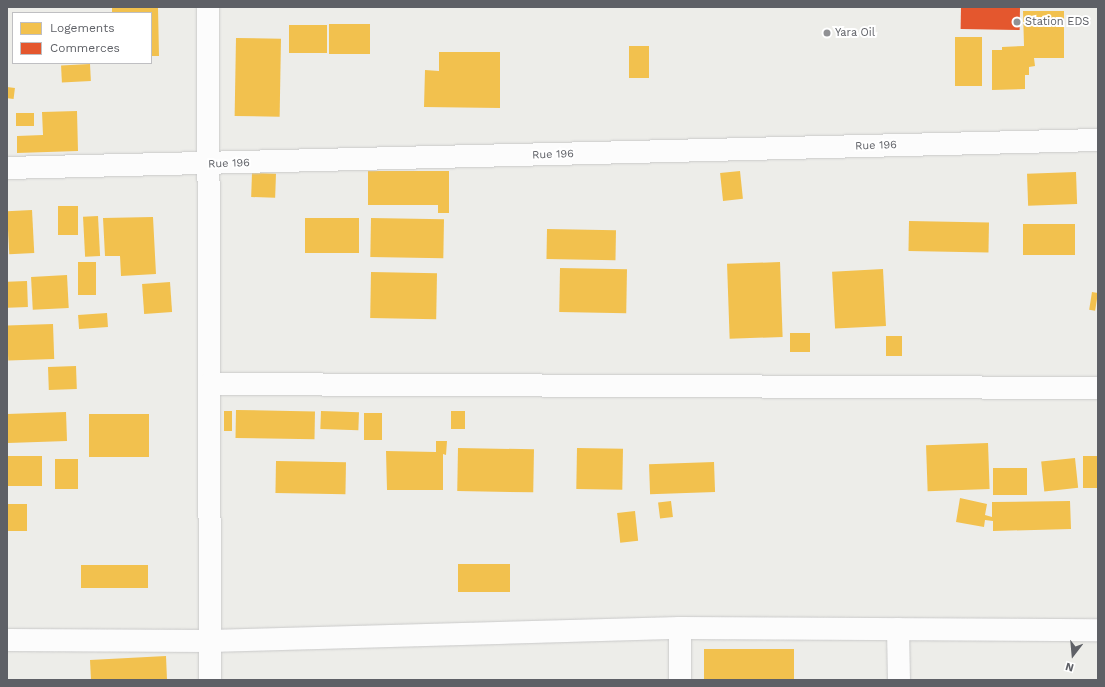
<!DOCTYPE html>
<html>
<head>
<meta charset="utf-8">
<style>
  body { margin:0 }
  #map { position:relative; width:1105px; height:687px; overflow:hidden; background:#edede9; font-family:"Work Sans",sans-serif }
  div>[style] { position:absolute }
  .homes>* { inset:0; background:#f2c14e; transform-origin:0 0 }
  .shops>* { inset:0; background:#e4572e; transform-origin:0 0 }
  .roads { filter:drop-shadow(0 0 1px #c9c9c9) drop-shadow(0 0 1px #c9c9c9) }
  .minor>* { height:22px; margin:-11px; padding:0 11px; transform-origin:11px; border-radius:11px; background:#fcfcfc }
  .dots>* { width:11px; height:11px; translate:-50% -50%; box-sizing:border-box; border:2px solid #fff; border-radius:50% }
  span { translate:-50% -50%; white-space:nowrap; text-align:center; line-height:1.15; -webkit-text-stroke:4px #fff; paint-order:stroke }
  .poi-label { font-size:11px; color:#5e6066 }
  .left { translate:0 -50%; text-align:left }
  .street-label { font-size:11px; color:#5e6066 }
  .frame { position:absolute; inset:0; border:8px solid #5e6066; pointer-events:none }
  .legend { position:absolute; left:12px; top:12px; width:140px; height:52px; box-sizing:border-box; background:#fff; border:1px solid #bfbfc2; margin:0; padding:5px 7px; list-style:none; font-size:12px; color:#5e6066 }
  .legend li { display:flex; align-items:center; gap:8px; height:20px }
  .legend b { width:20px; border:1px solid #bfbfc2 }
  .north { position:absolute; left:1053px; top:635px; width:40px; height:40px; -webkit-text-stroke:3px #fff; paint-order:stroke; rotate:196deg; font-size:11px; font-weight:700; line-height:16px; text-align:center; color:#5e6066 }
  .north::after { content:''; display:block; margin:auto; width:14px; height:18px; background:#5e6066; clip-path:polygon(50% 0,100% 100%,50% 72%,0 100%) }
</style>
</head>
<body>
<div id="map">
  <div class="homes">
    <div style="clip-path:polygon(112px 7px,158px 7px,159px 56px,151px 56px,151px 13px,112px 13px)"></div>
    <div style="clip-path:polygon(1023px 11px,1064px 11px,1064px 58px,1034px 58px,1035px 66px,1029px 67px,1029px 75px,1025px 75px,1025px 89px,992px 90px,992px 50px,1002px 50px,1002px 47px,1024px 46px)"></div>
    <div style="left:329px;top:24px;width:41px;height:30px"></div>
    <div style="left:289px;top:25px;width:38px;height:28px"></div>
    <div style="left:955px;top:37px;width:27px;height:49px"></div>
    <div style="left:236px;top:38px;width:45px;height:78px;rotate:1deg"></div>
    <div style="left:629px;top:46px;width:20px;height:32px"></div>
    <div style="clip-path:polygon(439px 52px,500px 52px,500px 108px,424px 107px,425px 70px,439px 71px)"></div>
    <div style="left:90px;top:64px;width:17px;height:29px;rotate:87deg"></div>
    <div style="left:7px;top:87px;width:8px;height:11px;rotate:7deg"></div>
    <div style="clip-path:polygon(77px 111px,78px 151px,17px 153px,17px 136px,43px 135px,42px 112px)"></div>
    <div style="left:16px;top:113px;width:18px;height:13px"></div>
    <div style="clip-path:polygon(368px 171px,449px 171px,449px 213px,438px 213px,438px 205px,368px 205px)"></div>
    <div style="left:740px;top:171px;width:28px;height:20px;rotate:84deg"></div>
    <div style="left:1076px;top:172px;width:32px;height:49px;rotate:88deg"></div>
    <div style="left:252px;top:173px;width:24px;height:24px;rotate:2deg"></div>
    <div style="left:58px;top:206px;width:20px;height:29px"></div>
    <div style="left:32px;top:210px;width:43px;height:25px;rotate:87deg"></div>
    <div style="left:98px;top:216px;width:40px;height:15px;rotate:87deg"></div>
    <div style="clip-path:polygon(153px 217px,156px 274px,121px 276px,120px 256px,105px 256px,103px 218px)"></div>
    <div style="left:305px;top:218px;width:54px;height:35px"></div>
    <div style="left:371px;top:218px;width:73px;height:39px;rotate:1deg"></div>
    <div style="left:909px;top:221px;width:80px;height:30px;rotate:1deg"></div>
    <div style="left:1023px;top:224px;width:52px;height:31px"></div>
    <div style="left:547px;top:229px;width:69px;height:30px;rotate:1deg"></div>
    <div style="left:78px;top:262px;width:18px;height:33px"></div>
    <div style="left:780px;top:262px;width:75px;height:53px;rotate:88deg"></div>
    <div style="left:560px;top:268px;width:67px;height:44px;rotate:1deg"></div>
    <div style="left:883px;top:269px;width:57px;height:51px;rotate:87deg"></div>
    <div style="left:371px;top:272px;width:66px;height:46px;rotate:1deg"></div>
    <div style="left:67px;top:275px;width:33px;height:36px;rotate:87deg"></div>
    <div style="left:27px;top:281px;width:26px;height:20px;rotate:88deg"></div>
    <div style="left:170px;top:282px;width:30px;height:28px;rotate:86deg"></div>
    <div style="left:1092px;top:292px;width:6px;height:18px;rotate:9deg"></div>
    <div style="left:107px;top:313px;width:14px;height:29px;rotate:86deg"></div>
    <div style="left:53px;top:324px;width:35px;height:46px;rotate:88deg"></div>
    <div style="left:790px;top:333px;width:20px;height:19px"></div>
    <div style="left:886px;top:336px;width:16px;height:20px"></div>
    <div style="left:76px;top:366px;width:23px;height:28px;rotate:88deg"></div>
    <div style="left:236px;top:410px;width:79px;height:28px;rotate:1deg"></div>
    <div style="left:224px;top:411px;width:8px;height:20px"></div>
    <div style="left:321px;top:411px;width:38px;height:18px;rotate:2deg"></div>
    <div style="left:451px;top:411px;width:14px;height:18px"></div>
    <div style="left:66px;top:412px;width:29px;height:59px;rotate:88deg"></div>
    <div style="left:364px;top:413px;width:18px;height:27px"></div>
    <div style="left:89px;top:414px;width:60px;height:43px"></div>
    <div style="clip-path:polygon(436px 441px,447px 441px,446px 455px,443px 454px,443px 490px,387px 490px,386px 451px,436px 452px)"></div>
    <div style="left:988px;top:443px;width:46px;height:62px;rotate:88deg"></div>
    <div style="left:458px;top:448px;width:76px;height:43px;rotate:1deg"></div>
    <div style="left:577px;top:448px;width:46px;height:41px;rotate:1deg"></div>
    <div style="left:7px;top:456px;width:35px;height:30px"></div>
    <div style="left:1083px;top:456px;width:15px;height:32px"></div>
    <div style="left:1075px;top:458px;width:30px;height:34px;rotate:84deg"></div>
    <div style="left:78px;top:459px;width:30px;height:23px;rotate:90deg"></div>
    <div style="left:276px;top:461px;width:70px;height:32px;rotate:1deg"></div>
    <div style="left:714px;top:462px;width:30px;height:65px;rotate:88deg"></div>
    <div style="left:993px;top:468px;width:34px;height:27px"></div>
    <div style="clip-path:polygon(960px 498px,987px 504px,985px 515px,992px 517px,992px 502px,1070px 501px,1071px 529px,993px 531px,993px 521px,985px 520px,984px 527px,956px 522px)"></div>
    <div style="left:671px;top:501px;width:16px;height:13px;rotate:83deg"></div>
    <div style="left:7px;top:504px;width:20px;height:27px"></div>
    <div style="left:635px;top:511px;width:30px;height:18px;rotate:84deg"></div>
    <div style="left:458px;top:564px;width:52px;height:28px"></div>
    <div style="left:81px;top:565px;width:67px;height:23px"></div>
    <div style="left:794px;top:649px;width:31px;height:90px;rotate:90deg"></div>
    <div style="clip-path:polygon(166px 656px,167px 680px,91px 680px,90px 660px)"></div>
  </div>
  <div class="shops">
    <div style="left:961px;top:7px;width:59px;height:22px;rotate:1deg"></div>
  </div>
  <div class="roads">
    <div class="minor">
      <div style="left:208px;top:7px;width:673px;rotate:89.83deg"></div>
      <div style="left:7px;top:168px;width:1091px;rotate:-1.47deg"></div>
      <div style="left:210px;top:384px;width:888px;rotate:0.26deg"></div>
      <div style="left:898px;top:629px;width:51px;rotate:88.9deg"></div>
      <div style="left:7px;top:640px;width:203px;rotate:0.3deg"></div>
      <div style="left:210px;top:641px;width:470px;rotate:-1.6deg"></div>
      <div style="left:680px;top:628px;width:418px;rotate:0.3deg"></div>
      <div style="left:680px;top:680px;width:52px;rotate:-90deg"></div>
    </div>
  </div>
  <div class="dots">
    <div style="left:1017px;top:22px;background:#909194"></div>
    <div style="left:827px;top:33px;background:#909194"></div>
  </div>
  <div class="poi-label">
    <span class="left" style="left:1025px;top:22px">Station EDS</span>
    <span class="left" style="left:835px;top:33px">Yara Oil</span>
  </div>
  <div class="street-label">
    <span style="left:876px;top:146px;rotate:-2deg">Rue 196</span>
    <span style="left:553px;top:155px;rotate:-2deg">Rue 196</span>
    <span style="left:229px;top:164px;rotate:-2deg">Rue 196</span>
  </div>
  <div class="frame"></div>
  <ul class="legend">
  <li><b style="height:11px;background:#f2c14e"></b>Logements</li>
  <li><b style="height:11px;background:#e4572e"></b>Commerces</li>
  </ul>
  <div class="north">N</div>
</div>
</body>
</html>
